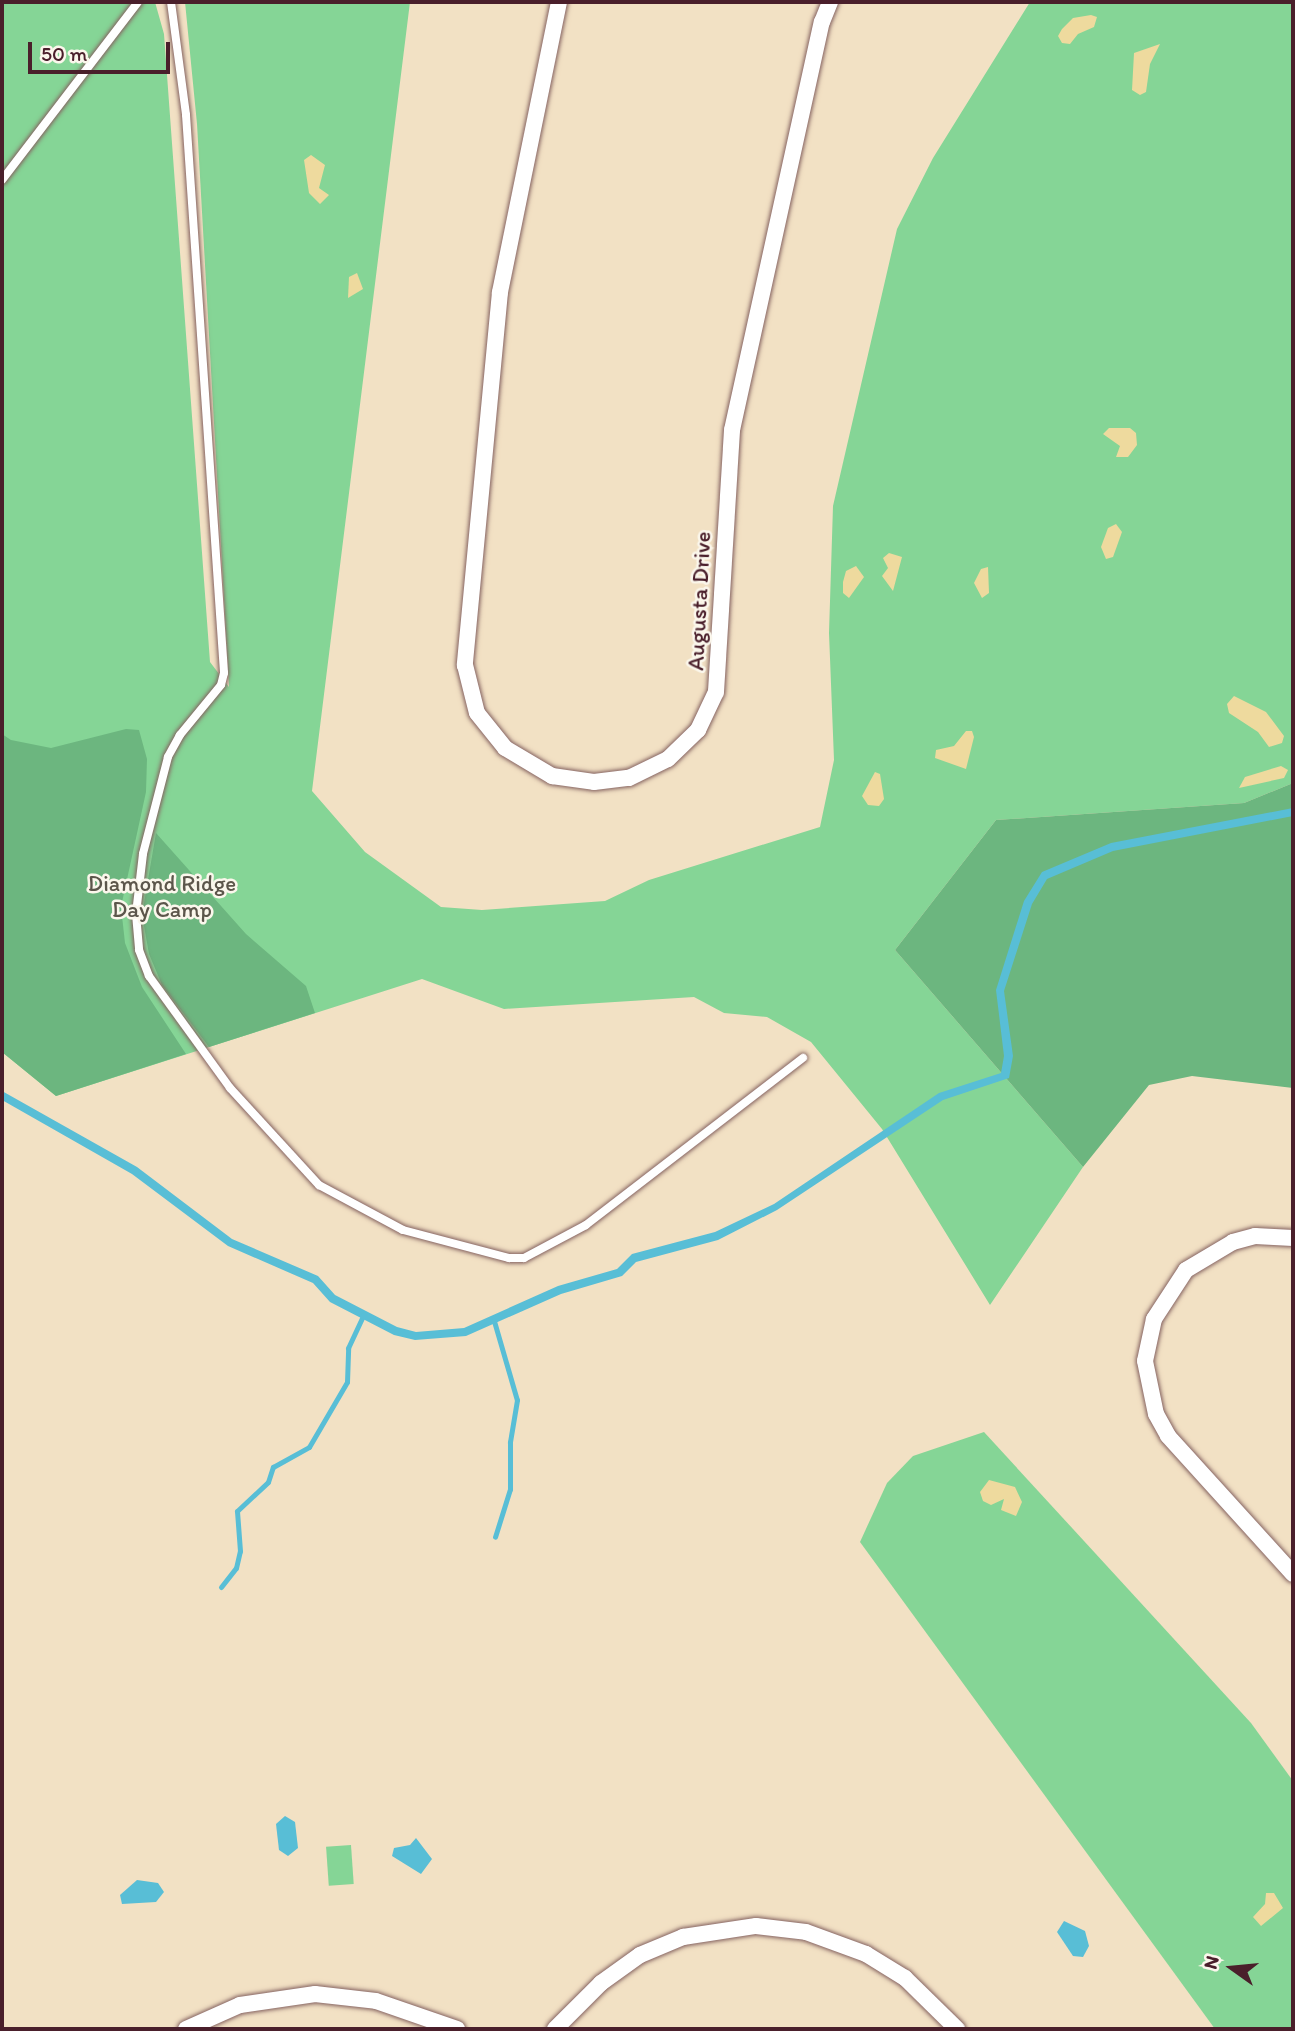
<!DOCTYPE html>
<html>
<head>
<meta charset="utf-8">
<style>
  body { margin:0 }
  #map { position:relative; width:1295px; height:2031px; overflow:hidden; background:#f2e1c4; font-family:Itim,sans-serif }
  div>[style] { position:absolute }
  .green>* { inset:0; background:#85d596; transform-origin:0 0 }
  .forest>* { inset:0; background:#6cb67f }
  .sand>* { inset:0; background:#eeda9e }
  .water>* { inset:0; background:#58bed6 }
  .stream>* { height:5px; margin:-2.5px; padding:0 2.5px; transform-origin:2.5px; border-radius:2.5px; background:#58bed6 }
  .roads { filter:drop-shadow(0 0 2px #856361) drop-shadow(0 0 2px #856361) }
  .service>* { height:8px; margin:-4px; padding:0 4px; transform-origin:4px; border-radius:4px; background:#fff }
  .minor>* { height:16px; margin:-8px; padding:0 8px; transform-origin:8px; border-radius:8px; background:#fff }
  span { translate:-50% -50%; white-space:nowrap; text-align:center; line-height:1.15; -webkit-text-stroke:5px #fbf7ec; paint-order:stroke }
  .street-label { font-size:23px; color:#4a1f2b }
  .park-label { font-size:23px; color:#5c564b }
  .frame { position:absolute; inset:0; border:4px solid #4a1f2b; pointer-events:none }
  .north { position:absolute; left:1197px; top:1933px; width:70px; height:70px; -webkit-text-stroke:5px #fbf7ec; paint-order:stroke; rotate:285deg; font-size:19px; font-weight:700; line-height:28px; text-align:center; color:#4a1f2b }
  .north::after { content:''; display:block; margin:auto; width:24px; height:32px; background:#4a1f2b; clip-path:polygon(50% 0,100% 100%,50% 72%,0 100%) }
  .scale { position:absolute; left:28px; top:42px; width:142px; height:32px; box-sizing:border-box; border:4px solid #4a1f2b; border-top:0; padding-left:9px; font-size:21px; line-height:24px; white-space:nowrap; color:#4a1f2b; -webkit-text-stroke:5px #fbf7ec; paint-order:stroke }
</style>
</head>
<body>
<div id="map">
  <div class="green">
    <div style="clip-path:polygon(2px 2px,155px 2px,164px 34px,210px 662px,229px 687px,197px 124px,185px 2px,410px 2px,312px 791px,365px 852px,441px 907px,482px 910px,605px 901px,649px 880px,820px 827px,834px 760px,829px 633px,833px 506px,897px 229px,933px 158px,1030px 2px,1293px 2px,1293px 783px,1244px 803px,996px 820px,895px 950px,1083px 1167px,990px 1305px,882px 1129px,811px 1042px,767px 1017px,724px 1013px,694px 997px,504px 1009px,422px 979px,56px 1096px,2px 1052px)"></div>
    <div style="clip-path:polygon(984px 1432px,1251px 1723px,1293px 1781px,1293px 2029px,1215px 2029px,860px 1542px,887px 1483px,913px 1456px)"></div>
    <div style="left:351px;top:1845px;width:39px;height:25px;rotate:86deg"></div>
  </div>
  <div class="forest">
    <div style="clip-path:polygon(126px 729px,139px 730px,147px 759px,146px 792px,121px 907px,125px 943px,142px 987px,186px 1054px,56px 1096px,2px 1052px,2px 734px,11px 740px,51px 748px)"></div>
    <div style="clip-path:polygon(1293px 783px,1293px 1088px,1192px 1076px,1149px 1085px,1083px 1167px,895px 950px,996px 820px,1244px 803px)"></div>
    <div style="clip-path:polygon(156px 833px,246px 934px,306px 986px,315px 1013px,209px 1047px,162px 985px,149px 954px,142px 915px)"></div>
  </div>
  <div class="sand">
    <div style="clip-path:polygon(1091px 15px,1097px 17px,1094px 27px,1078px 34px,1070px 44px,1062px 43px,1058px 36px,1062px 29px,1073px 18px)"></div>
    <div style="clip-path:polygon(1160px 44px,1150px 64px,1146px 92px,1140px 95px,1132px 90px,1134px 53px)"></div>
    <div style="clip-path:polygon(311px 155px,325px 165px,319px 188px,329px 195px,320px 204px,309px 193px,304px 160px)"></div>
    <div style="clip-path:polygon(357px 273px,363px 289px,348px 298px,349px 277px)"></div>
    <div style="clip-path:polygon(1109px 428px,1130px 428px,1136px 433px,1137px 445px,1128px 457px,1116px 457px,1120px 446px,1103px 434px)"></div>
    <div style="clip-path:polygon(1116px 524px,1122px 532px,1113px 557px,1106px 559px,1101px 547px,1108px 528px)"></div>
    <div style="clip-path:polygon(889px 553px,902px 557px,893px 591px,882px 576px,888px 568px,883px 558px)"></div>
    <div style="clip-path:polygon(856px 566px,864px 577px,849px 598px,843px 593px,843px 582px,846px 571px)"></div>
    <div style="clip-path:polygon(988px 567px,989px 593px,982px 598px,974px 583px,981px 569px)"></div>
    <div style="clip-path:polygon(1234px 696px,1266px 712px,1284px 736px,1282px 743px,1269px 747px,1258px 732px,1229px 713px,1227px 704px)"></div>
    <div style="clip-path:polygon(966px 731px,972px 731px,974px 737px,966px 769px,935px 758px,936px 750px,954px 746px)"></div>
    <div style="clip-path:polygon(1281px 766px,1288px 770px,1284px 778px,1239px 788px,1245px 777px)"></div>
    <div style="clip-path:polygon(875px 772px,880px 774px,884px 799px,879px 806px,868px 805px,862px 796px)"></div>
    <div style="clip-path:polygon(989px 1480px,1015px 1487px,1022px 1502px,1016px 1516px,1001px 1510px,1004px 1499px,991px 1505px,983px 1501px,980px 1492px)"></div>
    <div style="clip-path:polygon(1266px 1893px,1274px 1893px,1283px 1908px,1261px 1926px,1253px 1917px,1265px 1904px)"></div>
  </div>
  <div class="water">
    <div style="clip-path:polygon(1293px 808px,1293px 816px,1113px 851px,1047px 879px,1032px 904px,1004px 991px,1013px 1056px,1009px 1078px,943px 1100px,777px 1210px,718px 1240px,636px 1262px,622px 1276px,561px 1294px,466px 1336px,415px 1340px,394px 1335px,330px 1302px,313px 1283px,228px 1246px,132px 1174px,2px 1100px,2px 1091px,137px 1167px,232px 1239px,318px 1276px,335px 1295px,397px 1327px,416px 1332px,464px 1328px,558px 1286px,617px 1269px,632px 1254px,715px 1232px,774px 1204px,939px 1093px,1001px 1073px,1004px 1056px,996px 990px,1024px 901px,1042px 872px,1111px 843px)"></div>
    <div style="clip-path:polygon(285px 1816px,295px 1822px,298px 1848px,288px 1856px,279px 1850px,276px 1824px)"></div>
    <div style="clip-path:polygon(416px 1838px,432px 1859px,421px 1874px,392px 1856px,394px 1848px,410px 1845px)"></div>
    <div style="clip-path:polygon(137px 1880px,158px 1883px,164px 1892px,156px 1902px,122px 1904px,120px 1895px)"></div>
    <div style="clip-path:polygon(1064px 1921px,1085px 1931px,1089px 1946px,1083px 1957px,1073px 1956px,1057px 1932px)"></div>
  </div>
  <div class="stream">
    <div style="left:494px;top:1321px;width:82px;rotate:73.8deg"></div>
    <div style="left:517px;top:1400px;width:43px;rotate:99.5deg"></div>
    <div style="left:510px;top:1442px;width:47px;rotate:90deg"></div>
    <div style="left:510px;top:1489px;width:50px;rotate:107.4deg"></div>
    <div style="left:221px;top:1587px;width:24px;rotate:-52deg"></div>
    <div style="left:236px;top:1568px;width:17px;rotate:-77deg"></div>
    <div style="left:240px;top:1551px;width:40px;rotate:-94.3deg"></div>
    <div style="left:237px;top:1511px;width:42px;rotate:-43.1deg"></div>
    <div style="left:268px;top:1482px;width:16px;rotate:-72deg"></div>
    <div style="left:273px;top:1467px;width:41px;rotate:-29.1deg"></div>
    <div style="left:309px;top:1447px;width:75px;rotate:-59.7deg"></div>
    <div style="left:347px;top:1382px;width:34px;rotate:-88deg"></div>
    <div style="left:348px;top:1348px;width:38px;rotate:-65deg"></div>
  </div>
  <div class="roads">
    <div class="service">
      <div style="left:171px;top:2px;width:114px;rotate:82.4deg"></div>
      <div style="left:186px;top:115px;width:559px;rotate:86.1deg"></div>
      <div style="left:224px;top:673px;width:12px;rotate:104deg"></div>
      <div style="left:221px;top:685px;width:65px;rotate:129.4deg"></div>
      <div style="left:180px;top:735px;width:25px;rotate:119deg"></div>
      <div style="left:168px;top:757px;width:100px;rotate:104.5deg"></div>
      <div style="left:143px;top:854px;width:60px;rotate:96.7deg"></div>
      <div style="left:136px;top:914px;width:36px;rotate:85deg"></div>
      <div style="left:139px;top:950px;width:28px;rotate:69deg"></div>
      <div style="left:149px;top:976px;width:138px;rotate:54.1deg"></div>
      <div style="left:230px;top:1088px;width:132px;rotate:47.5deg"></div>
      <div style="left:319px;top:1185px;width:95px;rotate:28.2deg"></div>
      <div style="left:403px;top:1230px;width:110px;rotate:14.8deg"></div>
      <div style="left:509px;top:1258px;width:15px"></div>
      <div style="left:524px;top:1258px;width:70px;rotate:-28deg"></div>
      <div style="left:586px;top:1225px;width:274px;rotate:-37.6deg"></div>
      <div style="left:2px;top:180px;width:224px;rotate:-52.6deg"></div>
    </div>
    <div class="minor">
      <div style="left:559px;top:2px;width:296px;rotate:101.5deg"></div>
      <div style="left:500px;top:292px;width:375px;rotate:95.4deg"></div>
      <div style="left:465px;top:665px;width:49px;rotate:76deg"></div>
      <div style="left:477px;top:713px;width:45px;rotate:51.3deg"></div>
      <div style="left:505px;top:748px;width:55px;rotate:30.8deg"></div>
      <div style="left:552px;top:776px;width:42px;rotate:8.1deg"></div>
      <div style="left:594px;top:782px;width:35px;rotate:-7deg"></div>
      <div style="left:629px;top:778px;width:43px;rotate:-26deg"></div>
      <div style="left:668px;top:759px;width:42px;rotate:-44deg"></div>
      <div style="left:698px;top:730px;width:42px;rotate:-64.7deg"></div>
      <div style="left:716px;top:692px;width:262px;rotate:-86.5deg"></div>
      <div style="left:732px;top:430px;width:418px;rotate:-77.6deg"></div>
      <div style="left:822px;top:22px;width:22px;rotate:-68deg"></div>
      <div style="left:1293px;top:1238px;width:38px;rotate:-177deg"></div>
      <div style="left:1255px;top:1236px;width:23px;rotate:165deg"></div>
      <div style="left:1233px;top:1242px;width:55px;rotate:149.2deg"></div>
      <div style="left:1186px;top:1270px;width:59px;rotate:123.1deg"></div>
      <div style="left:1154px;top:1319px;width:43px;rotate:102.1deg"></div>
      <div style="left:1145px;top:1361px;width:54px;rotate:78.3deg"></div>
      <div style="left:1156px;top:1414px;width:25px;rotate:61deg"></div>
      <div style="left:1168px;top:1436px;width:186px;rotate:47.8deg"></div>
      <div style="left:186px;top:2029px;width:59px;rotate:-24deg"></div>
      <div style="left:240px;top:2005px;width:76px;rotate:-8.3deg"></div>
      <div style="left:315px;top:1994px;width:61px;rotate:6.5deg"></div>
      <div style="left:376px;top:2001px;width:86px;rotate:19.1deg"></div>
      <div style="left:555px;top:2029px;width:65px;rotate:-45deg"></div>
      <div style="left:601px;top:1983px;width:48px;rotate:-35.7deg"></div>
      <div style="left:640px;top:1955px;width:47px;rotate:-22.7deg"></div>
      <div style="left:683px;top:1937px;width:74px;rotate:-8.6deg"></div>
      <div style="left:756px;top:1926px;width:50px;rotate:6.8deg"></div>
      <div style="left:806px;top:1932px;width:64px;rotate:20.1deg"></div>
      <div style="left:866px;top:1954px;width:46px;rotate:31.6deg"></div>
      <div style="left:905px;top:1978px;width:73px;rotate:44.4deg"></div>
    </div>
  </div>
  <div class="street-label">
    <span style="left:699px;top:601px;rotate:-87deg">Augusta Drive</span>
  </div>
  <div class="park-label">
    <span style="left:162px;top:896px">Diamond Ridge<br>Day Camp</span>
  </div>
  <div class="frame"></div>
  <div class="north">N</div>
  <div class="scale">50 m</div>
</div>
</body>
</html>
